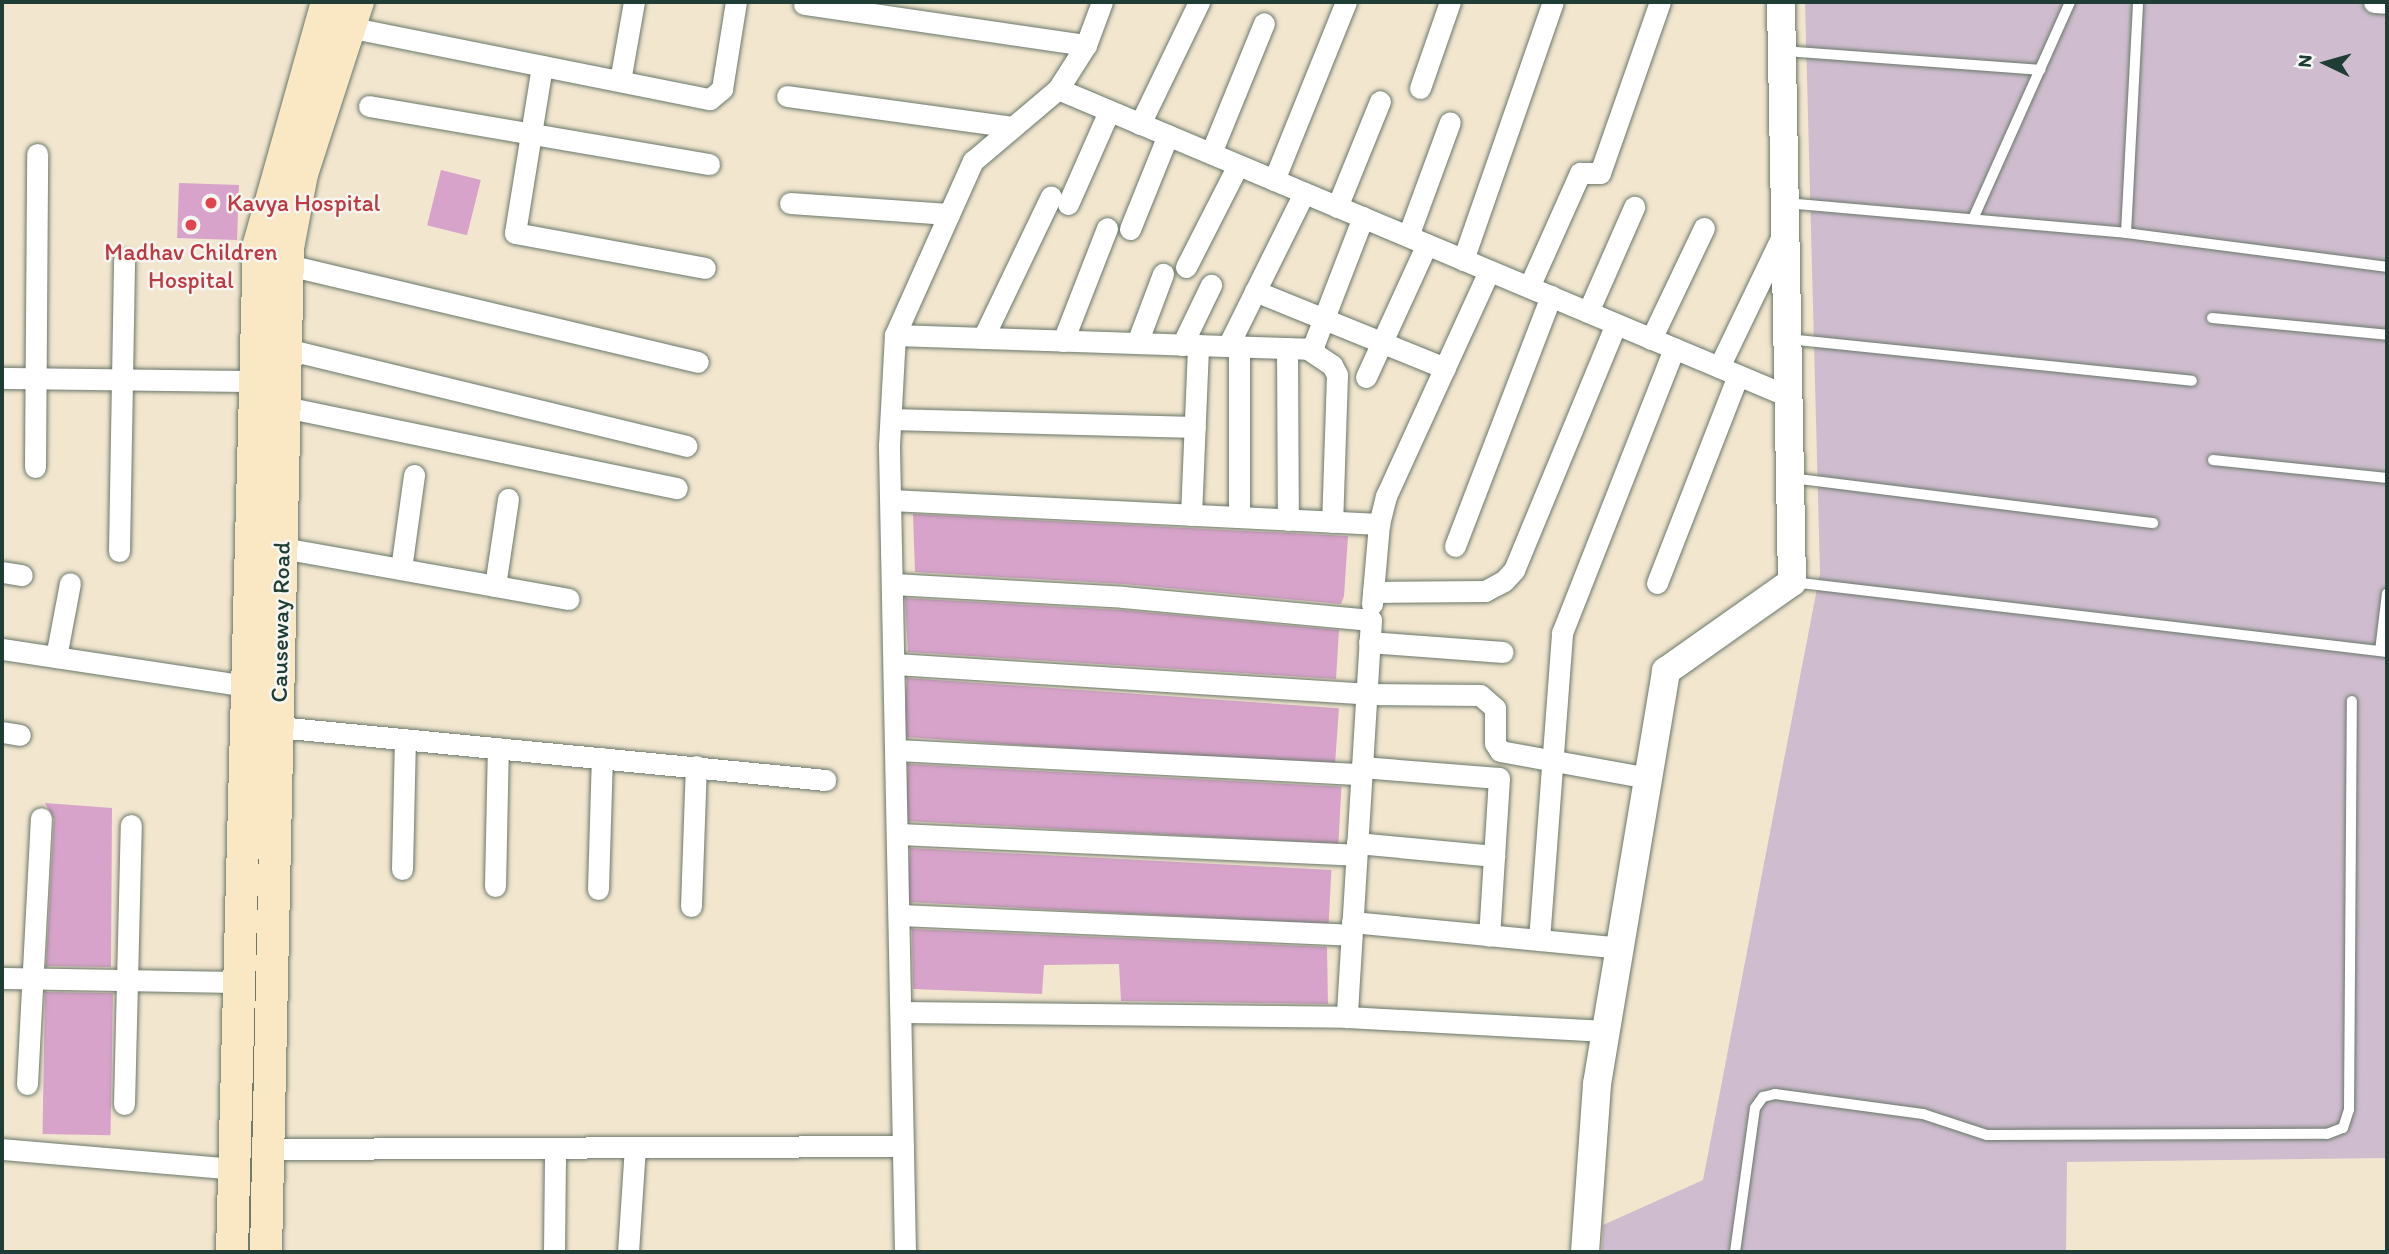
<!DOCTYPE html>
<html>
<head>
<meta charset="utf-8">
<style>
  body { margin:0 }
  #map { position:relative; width:2389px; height:1254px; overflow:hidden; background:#f2e6cf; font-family:Itim,sans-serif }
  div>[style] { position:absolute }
  .industrial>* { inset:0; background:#cfbdcf }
  .building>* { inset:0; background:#d7a3ca; transform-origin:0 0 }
  .roads { filter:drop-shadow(0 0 2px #69786a) drop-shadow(0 0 2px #69786a) }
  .service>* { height:10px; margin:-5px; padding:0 5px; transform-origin:5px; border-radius:5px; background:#fff }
  .minor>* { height:21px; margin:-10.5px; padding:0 10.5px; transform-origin:10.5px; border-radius:10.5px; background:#fff }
  .tertiary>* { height:28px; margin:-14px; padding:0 14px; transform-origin:14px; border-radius:14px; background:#fff }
  .secondary>* { height:32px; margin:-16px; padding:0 16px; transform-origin:16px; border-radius:16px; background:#fae7c3 }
  .dots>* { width:19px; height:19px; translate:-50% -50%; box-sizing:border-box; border:4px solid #f6f6f2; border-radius:50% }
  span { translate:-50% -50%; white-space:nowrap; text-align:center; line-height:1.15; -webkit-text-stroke:5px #f6f6f2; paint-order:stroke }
  .health-label { font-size:24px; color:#be3a42 }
  .left { translate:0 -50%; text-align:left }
  .street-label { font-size:24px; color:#1f3d34 }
  .frame { position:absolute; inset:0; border:4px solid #1f3d34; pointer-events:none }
  .north { position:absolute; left:2291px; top:28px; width:70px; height:70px; -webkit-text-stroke:5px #f6f6f2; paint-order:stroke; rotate:275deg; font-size:19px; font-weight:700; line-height:28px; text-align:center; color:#1f3d34 }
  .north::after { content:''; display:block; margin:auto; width:24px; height:32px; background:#1f3d34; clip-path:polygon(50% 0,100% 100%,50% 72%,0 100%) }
</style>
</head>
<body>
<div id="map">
  <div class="industrial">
    <div style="clip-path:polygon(1805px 2px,2387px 2px,2387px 1158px,2067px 1162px,2066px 1252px,1602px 1252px,1603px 1225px,1703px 1180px,1820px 573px)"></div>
  </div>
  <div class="building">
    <div style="left:441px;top:170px;width:41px;height:57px;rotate:14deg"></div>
    <div style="left:179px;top:183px;width:60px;height:55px;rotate:2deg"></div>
    <div style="clip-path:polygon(913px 514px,1348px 536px,1344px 596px,1341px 604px,1124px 584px,915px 572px)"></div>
    <div style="clip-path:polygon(905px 598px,1122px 610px,1339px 630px,1336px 679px,908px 652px)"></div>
    <div style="left:907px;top:678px;width:433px;height:59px;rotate:4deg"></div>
    <div style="left:908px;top:764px;width:434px;height:57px;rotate:3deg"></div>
    <div style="clip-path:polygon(45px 803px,112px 808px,111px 967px,46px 966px,54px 819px)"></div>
    <div style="left:910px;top:848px;width:422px;height:54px;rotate:3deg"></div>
    <div style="clip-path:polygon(912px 929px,1327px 947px,1328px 1004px,1121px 1001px,1119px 964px,1044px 965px,1042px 994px,913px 989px)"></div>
    <div style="left:45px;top:992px;width:68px;height:142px;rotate:1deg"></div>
  </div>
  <div class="roads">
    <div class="service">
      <div style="left:1784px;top:51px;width:257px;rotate:4.2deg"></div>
      <div style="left:1785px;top:203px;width:342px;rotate:5deg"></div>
      <div style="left:2126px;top:233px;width:263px;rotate:7.4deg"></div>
      <div style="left:1973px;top:219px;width:238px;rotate:-65.9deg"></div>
      <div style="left:2126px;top:233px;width:231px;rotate:-87deg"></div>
      <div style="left:2212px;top:318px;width:176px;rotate:5.5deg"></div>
      <div style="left:1788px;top:339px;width:406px;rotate:5.9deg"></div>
      <div style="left:2213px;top:460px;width:175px;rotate:5.9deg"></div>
      <div style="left:1791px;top:478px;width:365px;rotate:7.1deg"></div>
      <div style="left:1792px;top:582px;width:599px;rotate:6.71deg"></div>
      <div style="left:2380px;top:651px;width:58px;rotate:-83.1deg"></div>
      <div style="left:1735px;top:1252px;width:145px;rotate:-82.1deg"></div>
      <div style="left:1755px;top:1108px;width:14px;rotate:-54deg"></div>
      <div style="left:1763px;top:1097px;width:12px;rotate:-14deg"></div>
      <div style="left:1775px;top:1094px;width:149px;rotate:7.7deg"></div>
      <div style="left:1923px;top:1114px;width:67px;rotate:18.2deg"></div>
      <div style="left:1987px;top:1135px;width:340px;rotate:-0.2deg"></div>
      <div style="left:2327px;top:1134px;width:17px;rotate:-21deg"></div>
      <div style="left:2343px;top:1128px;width:19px;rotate:-72deg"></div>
      <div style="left:2349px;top:1110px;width:409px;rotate:-89.6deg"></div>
    </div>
    <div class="minor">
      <div style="left:2374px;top:2px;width:13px;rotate:4deg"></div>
      <div style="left:804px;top:4px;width:285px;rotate:8.3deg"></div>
      <div style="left:338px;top:25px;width:379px;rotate:11.3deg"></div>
      <div style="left:710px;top:99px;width:16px;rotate:-40deg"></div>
      <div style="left:722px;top:89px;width:88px;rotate:-80.9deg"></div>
      <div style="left:542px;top:66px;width:169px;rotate:99.2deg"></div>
      <div style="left:515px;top:233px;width:193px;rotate:10.4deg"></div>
      <div style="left:620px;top:81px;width:80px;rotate:-80deg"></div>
      <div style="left:1420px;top:88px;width:91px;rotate:-70.8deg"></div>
      <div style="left:1058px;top:89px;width:794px;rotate:22.82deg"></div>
      <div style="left:787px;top:96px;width:228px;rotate:7.8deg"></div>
      <div style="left:369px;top:106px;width:345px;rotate:9.7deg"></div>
      <div style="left:1140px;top:124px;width:136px;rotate:-64.2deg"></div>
      <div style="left:1211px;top:153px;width:140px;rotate:-67.8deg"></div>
      <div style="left:1274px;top:180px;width:192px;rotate:-68deg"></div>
      <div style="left:790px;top:203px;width:159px;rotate:4deg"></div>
      <div style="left:1068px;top:204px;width:102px;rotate:-66.2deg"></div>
      <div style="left:1337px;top:207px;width:114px;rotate:-67.9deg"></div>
      <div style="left:1130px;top:229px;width:101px;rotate:-68deg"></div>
      <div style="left:1408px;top:236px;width:121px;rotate:-69.8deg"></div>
      <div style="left:1463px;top:260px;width:273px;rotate:-70.8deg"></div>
      <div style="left:288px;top:265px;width:421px;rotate:13.3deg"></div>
      <div style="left:1186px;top:267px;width:114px;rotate:-63deg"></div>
      <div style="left:1529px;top:287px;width:125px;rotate:-65.9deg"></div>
      <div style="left:1580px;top:173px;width:20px"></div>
      <div style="left:1600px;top:173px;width:181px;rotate:-70.7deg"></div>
      <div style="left:1255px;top:291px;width:205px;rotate:22.1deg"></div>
      <div style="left:1588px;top:312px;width:115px;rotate:-66.3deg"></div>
      <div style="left:895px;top:335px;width:413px;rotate:1.9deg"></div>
      <div style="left:1308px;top:349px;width:29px;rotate:34deg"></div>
      <div style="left:1332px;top:365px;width:11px;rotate:63deg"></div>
      <div style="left:1337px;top:375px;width:147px;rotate:91.9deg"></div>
      <div style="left:983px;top:338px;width:157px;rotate:-64.4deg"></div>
      <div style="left:1651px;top:339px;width:123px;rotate:-64.5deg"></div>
      <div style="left:1063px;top:341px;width:121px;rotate:-68.7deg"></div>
      <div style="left:1137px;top:343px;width:74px;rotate:-69.4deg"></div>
      <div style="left:1182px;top:345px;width:67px;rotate:-64.2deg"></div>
      <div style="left:1228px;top:346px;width:171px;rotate:-63.6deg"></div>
      <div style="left:1239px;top:347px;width:170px;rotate:90deg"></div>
      <div style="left:1287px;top:348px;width:172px;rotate:89.7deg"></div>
      <div style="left:286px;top:349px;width:412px;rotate:13.6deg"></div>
      <div style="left:1308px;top:349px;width:8px;rotate:-40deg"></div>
      <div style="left:1314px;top:344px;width:136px;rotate:-68.9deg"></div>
      <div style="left:1719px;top:367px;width:148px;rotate:-64.3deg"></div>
      <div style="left:1366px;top:377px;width:146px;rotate:-65.4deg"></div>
      <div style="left:2px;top:378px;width:253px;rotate:0.7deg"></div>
      <div style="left:285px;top:407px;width:400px;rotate:11.7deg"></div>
      <div style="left:891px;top:419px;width:304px;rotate:1.5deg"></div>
      <div style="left:35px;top:467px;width:313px;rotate:-89.6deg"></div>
      <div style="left:891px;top:500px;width:489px;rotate:2.8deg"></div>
      <div style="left:1191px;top:515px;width:170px;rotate:-87.6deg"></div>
      <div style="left:1455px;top:546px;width:268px;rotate:-69deg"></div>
      <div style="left:282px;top:548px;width:291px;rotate:10.1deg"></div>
      <div style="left:119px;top:551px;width:291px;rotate:-89deg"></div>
      <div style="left:401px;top:569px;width:95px;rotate:-82.1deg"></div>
      <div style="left:2px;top:572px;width:20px;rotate:9deg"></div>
      <div style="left:1657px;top:583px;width:223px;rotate:-68.7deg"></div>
      <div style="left:893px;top:584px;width:230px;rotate:3.2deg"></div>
      <div style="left:1123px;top:597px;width:249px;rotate:5.3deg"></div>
      <div style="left:1371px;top:620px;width:398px;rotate:93.5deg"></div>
      <div style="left:495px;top:586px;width:88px;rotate:-81.5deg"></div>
      <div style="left:1373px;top:592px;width:112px;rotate:-0.5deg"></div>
      <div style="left:1485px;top:591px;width:21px;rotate:-28deg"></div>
      <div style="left:1504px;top:581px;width:15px;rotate:-48deg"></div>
      <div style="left:1514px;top:570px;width:266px;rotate:-67.5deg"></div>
      <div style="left:1372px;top:604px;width:80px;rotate:-85deg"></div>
      <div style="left:1379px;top:524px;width:29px;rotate:-76deg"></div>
      <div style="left:1386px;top:496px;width:247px;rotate:-65.4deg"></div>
      <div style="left:1369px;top:642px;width:134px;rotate:4.3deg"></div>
      <div style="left:2px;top:649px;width:248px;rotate:8.6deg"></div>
      <div style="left:56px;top:657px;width:75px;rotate:-79.3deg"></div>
      <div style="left:895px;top:664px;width:472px;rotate:3.6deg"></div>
      <div style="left:1366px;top:694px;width:114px;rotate:0.5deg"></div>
      <div style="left:1480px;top:695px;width:20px;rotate:41deg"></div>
      <div style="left:1495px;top:708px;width:35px;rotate:90deg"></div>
      <div style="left:1495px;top:743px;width:9px;rotate:58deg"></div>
      <div style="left:1500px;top:751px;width:150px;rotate:10.3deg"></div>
      <div style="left:278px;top:727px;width:550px;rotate:5.53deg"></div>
      <div style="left:2px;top:732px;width:18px;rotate:9deg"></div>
      <div style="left:897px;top:750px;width:465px;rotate:3deg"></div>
      <div style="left:1362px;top:767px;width:137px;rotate:4.6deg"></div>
      <div style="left:1499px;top:778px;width:158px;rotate:93.6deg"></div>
      <div style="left:899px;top:834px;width:457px;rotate:2.6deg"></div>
      <div style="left:1357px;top:843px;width:138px;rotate:5.4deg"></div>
      <div style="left:402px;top:869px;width:130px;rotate:-88.7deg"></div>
      <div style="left:495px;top:886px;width:138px;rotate:-88.8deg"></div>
      <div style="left:598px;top:889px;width:131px;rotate:-88.3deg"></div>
      <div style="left:691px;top:906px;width:140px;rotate:-88deg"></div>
      <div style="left:900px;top:915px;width:451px;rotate:2.5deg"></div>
      <div style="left:1352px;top:922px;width:269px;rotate:5.5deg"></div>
      <div style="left:1539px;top:940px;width:308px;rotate:-85.7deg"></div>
      <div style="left:1562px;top:633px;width:306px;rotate:-68.5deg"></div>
      <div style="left:2px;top:978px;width:237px;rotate:1deg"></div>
      <div style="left:901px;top:1012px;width:446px;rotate:0.6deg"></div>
      <div style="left:1347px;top:1017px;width:259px;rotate:3.1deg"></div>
      <div style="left:27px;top:1084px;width:266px;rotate:-87deg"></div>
      <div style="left:124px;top:1104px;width:279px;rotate:-88.6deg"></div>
      <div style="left:2px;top:1149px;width:234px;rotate:4.9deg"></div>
      <div style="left:268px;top:1149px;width:635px;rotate:-0.27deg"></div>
      <div style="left:554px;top:1252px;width:104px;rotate:-89.4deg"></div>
      <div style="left:628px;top:1252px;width:105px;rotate:-86.2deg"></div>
      <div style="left:905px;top:1252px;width:807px;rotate:-91.14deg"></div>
      <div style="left:889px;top:445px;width:110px;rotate:-86.9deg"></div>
      <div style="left:895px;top:335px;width:191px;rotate:-65.9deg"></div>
      <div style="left:973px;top:161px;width:111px;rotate:-40.3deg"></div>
      <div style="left:1058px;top:89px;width:52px;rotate:-57.5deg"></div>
      <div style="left:1086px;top:45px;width:46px;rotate:-69.6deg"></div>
    </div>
    <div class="tertiary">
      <div style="left:1585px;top:1252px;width:168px;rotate:-85.9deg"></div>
      <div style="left:1597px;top:1084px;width:419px;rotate:-80.5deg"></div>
      <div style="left:1666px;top:671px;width:154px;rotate:-35.2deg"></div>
      <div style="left:1792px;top:582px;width:580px;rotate:-91.09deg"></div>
    </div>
    <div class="secondary">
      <div style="left:232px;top:1252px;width:1008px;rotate:-88.47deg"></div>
      <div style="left:259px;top:244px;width:251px;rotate:-74.3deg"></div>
      <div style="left:266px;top:1252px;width:1004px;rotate:-88.74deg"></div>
      <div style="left:288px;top:248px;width:75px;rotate:-79.3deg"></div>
      <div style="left:302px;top:174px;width:181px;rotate:-72deg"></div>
    </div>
  </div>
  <div class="dots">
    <div style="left:211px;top:203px;background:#e0444e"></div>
    <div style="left:191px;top:225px;background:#e0444e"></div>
  </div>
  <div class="health-label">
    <span class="left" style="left:227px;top:203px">Kavya Hospital</span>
    <span style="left:191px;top:266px">Madhav Children<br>Hospital</span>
  </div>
  <div class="street-label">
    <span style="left:280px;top:622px;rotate:-89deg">Causeway Road</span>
  </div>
  <div class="frame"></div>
  <div class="north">N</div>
</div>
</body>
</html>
